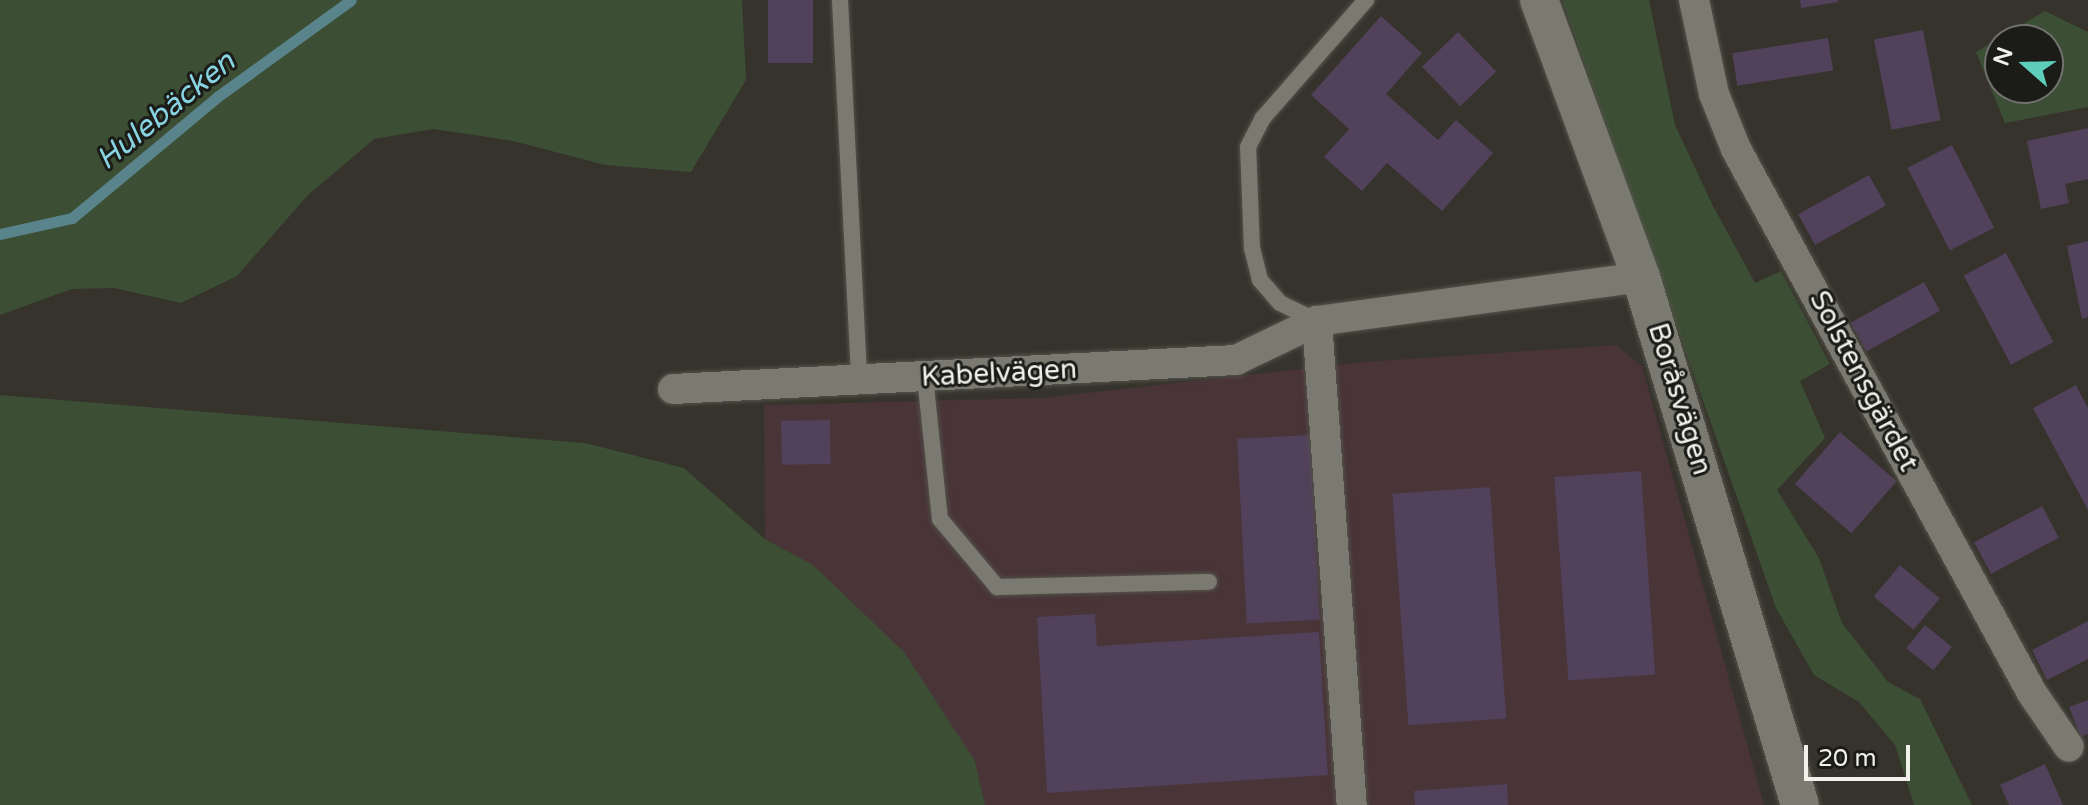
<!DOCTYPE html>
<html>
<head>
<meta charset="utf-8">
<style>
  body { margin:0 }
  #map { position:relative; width:2088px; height:805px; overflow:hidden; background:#35332b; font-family:"Varela Round",sans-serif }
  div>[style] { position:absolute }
  .industrial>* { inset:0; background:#493437 }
  .green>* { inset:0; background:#3c4e34 }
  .stream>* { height:11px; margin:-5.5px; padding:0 5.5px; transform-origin:5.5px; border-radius:5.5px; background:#5a848c }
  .building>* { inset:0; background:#51415a; transform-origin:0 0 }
  .roads { filter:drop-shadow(0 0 2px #53524b) drop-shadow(0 0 2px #53524b) }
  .service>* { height:16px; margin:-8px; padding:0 8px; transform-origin:8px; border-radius:8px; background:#7b7a70 }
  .minor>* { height:30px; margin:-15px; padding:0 15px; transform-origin:15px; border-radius:15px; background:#7b7a70 }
  .tertiary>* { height:38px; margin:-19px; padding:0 19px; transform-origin:19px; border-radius:19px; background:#7b7a70 }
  span { translate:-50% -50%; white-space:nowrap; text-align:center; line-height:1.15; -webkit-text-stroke:6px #1b1b17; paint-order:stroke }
  .street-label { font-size:28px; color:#f1f0eb }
  .water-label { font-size:30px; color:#88d4e3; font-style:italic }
  .north { position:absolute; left:1984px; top:24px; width:80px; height:80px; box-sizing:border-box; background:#1b1b17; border:2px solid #71706c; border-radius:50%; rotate:290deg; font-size:22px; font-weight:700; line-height:32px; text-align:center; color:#f1f0eb }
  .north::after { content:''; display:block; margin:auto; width:28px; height:36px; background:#5cceba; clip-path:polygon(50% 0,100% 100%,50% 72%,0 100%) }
  .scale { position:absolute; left:1804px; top:745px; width:106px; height:36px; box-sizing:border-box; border:4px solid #f1f0eb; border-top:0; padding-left:10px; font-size:24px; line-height:28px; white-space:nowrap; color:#f1f0eb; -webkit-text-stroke:6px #1b1b17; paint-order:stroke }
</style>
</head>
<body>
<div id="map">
  <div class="industrial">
    <div style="clip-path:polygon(1616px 345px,1642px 366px,1764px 805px,985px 805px,975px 761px,813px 565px,765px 539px,764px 405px,1042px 398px,1364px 362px)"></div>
  </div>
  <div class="green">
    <div style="clip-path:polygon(0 0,742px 0,746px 80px,691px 172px,605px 165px,513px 141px,434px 129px,374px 139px,308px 195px,237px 276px,181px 303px,114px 288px,72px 289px,0 315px)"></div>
    <div style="clip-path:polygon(1562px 0,1649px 0,1675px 125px,1712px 204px,1755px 283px,1781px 271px,1830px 364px,1800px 381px,1825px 438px,1777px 490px,1819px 558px,1842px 623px,1888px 682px,1920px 699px,1972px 805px,1914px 805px,1895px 745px,1859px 702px,1814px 675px,1776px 608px)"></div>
    <div style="clip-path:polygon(evenodd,2045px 11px,2088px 32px,2088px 107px,2005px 123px,1976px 52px,2045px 11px,2000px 40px,2048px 40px,2048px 88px,2000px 88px,2000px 40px)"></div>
    <div style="clip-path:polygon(0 395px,585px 443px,684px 468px,765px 539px,813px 565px,904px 652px,975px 761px,985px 805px,0 805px)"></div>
  </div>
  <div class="stream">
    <div style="left:0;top:234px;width:74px;rotate:-12.5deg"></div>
    <div style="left:72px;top:218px;width:189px;rotate:-39.8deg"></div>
    <div style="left:217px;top:97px;width:165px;rotate:-35.9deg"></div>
  </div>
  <div class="building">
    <div style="left:768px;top:0;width:45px;height:63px"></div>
    <div style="clip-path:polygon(1800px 0,1838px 0,1838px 2px,1801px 8px)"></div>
    <div style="clip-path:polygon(1381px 16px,1422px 53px,1386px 94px,1438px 140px,1456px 120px,1493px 153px,1442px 211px,1387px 163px,1362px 191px,1324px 157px,1349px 129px,1311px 95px)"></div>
    <div style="left:1923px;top:30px;width:92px;height:50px;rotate:79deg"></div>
    <div style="left:1458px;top:32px;width:55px;height:50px;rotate:46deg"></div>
    <div style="left:1828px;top:38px;width:33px;height:97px;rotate:81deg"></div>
    <div style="clip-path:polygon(2088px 128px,2088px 179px,2065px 184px,2069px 203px,2041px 209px,2027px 141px)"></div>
    <div style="left:1952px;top:145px;width:93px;height:50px;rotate:63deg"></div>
    <div style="left:1869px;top:175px;width:35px;height:81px;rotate:61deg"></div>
    <div style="clip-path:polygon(2088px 241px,2088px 317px,2082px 319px,2067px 246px)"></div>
    <div style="left:2006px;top:253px;width:101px;height:48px;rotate:62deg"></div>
    <div style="left:1924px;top:282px;width:33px;height:84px;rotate:61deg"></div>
    <div style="clip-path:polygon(2076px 385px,2088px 408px,2088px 510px,2033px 408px)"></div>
    <div style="left:830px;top:420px;width:44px;height:49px;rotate:89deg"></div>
    <div style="left:1840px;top:432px;width:75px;height:69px;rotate:41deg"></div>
    <div style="left:1310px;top:435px;width:185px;height:73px;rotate:87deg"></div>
    <div style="left:1641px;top:471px;width:204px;height:87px;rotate:86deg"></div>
    <div style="left:1490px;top:487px;width:232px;height:98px;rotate:86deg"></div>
    <div style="left:2042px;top:506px;width:36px;height:77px;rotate:62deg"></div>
    <div style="left:1900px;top:565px;width:52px;height:41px;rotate:40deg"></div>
    <div style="clip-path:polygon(1095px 614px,1097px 646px,1319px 632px,1328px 775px,1047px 793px,1037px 617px)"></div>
    <div style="clip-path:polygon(2088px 621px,2088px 659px,2047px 680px,2032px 650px)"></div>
    <div style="left:1925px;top:625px;width:35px;height:30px;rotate:39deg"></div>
    <div style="clip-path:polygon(2088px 700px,2088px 734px,2081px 737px,2069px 707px)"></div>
    <div style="clip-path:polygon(2045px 764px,2063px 805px,2009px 805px,2000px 785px)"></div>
    <div style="clip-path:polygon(1507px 784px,1508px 805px,1415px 805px,1414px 791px)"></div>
  </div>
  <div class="roads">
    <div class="service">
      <div style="left:840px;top:0;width:380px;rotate:87.1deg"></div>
      <div style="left:1317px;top:321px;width:41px;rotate:-154.1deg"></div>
      <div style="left:1280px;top:303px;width:30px;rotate:-131deg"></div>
      <div style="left:1260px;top:280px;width:32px;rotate:-104deg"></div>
      <div style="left:1252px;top:249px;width:102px;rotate:-92.2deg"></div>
      <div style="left:1248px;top:147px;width:33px;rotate:-63deg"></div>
      <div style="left:1263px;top:118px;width:157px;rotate:-48.9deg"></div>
      <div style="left:925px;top:377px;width:143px;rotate:84deg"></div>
      <div style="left:940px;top:519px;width:89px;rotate:50deg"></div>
      <div style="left:997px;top:587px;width:212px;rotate:-1.4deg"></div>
    </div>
    <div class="minor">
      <div style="left:1694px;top:0;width:96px;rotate:78deg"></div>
      <div style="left:1714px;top:94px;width:59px;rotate:68.2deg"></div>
      <div style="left:1736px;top:149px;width:619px;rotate:61.45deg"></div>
      <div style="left:2032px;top:693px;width:65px;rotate:55.6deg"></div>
      <div style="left:1317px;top:321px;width:485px;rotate:85.9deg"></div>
      <div style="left:673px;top:389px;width:564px;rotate:-2.95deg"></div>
      <div style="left:1236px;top:360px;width:90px;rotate:-25.7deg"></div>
      <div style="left:1317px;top:321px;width:327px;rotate:-7.7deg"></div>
    </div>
    <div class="tertiary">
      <div style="left:1539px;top:0;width:295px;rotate:69.8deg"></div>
      <div style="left:1641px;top:277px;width:551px;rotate:73.24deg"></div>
    </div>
  </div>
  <div class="street-label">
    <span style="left:999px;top:373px;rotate:-3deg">Kabelvägen</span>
    <span style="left:1864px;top:381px;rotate:62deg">Solstensgärdet</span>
    <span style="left:1680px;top:399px;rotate:73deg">Boråsvägen</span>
  </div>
  <div class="water-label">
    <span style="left:166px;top:111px;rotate:-39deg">Hulebäcken</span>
  </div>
  <div class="north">N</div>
  <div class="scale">20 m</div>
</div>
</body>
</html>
